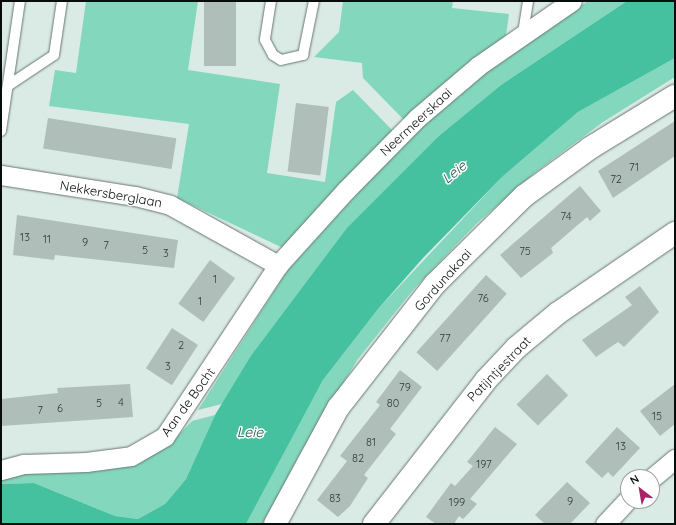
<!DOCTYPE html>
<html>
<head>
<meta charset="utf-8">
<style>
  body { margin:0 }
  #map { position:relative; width:676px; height:525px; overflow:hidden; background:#daeae4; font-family:Quicksand,sans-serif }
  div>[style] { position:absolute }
  .green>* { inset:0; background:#83d7bc }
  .water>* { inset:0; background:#46c19f }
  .building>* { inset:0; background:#afbeb9; transform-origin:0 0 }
  .roads { filter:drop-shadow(0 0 1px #677570) drop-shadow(0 0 1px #677570) }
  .lane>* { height:10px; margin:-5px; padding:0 5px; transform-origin:5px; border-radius:5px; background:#fff }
  .street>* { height:19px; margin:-9.5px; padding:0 9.5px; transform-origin:9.5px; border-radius:9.5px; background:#fff }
  .secondary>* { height:22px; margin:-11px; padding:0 11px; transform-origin:11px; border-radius:11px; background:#fff }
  span { translate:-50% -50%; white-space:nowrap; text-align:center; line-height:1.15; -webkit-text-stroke:3px #fff; paint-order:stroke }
  .number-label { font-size:11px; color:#313936 }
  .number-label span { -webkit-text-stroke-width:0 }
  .street-label { font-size:13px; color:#070d0b }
  .water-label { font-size:14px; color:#205243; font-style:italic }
  .frame { position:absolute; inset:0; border:2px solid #070d0b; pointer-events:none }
  .north { position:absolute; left:620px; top:469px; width:40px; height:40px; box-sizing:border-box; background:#fff; border:1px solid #9c9e9d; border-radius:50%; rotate:329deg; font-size:11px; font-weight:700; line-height:16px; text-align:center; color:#070d0b }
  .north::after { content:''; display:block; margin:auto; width:14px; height:18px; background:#aa2369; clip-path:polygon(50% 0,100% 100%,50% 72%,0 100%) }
</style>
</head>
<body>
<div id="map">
  <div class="green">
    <div style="clip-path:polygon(86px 1px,198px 1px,188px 70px,280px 84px,267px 173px,325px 182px,336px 102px,353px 90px,393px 131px,283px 248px,177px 198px,189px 124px,49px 106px,55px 70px,76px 73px)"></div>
    <div style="clip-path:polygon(343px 1px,453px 1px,452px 8px,509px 14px,506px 35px,404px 120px,363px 78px,362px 63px,314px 57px,339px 32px)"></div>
    <div style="clip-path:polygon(588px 1px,627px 1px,501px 85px,440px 135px,250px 357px,222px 404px,198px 410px,287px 271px,403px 143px,506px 56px)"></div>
    <div style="clip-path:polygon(675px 58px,675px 77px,603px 122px,537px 171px,476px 224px,413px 290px,358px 359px,297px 459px,266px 524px,246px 524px,323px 380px,378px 309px,502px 177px,578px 112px)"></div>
    <div style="clip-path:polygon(215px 415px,186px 479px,165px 504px,138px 519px,115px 516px,34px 483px,1px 484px,1px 476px,24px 471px,36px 473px,136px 464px,171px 443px,192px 421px)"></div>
  </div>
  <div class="water">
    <div style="clip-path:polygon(627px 1px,675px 1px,675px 58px,578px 112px,502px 177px,423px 258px,378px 309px,323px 380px,246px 524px,1px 524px,1px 484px,34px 483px,115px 516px,138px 519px,165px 504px,186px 479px,215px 415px,250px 357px,347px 228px,440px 135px,501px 85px)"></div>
  </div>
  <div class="building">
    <div style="left:204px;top:1px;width:32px;height:65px"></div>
    <div style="left:296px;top:103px;width:33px;height:69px;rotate:7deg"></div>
    <div style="left:48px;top:118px;width:130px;height:31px;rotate:9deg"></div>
    <div style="clip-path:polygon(675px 121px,675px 156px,613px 198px,598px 171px)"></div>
    <div style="clip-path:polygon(580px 186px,601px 211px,590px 221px,587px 217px,551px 248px,553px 253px,521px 278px,500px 255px)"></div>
    <div style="clip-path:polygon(17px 215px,178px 240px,174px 268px,55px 255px,54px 260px,13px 255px)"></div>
    <div style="left:210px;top:260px;width:31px;height:54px;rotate:36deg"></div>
    <div style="left:486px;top:275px;width:28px;height:104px;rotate:42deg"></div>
    <div style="clip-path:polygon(640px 286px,659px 312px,624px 347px,618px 342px,596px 357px,582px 340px,632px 305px,625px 297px)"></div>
    <div style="left:172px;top:328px;width:31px;height:48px;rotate:33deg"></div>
    <div style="clip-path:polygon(400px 370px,422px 387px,390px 429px,396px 434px,364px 475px,368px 478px,350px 506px,338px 517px,317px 500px,347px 461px,340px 456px,380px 405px,376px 402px)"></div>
    <div style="left:547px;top:374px;width:30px;height:43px;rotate:45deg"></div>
    <div style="clip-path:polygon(130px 384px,133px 417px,1px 426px,1px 399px,58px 393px,57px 388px)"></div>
    <div style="clip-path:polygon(675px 384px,675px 424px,660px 436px,640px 411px)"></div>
    <div style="clip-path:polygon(495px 427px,517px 444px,470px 499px,477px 504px,469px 513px,463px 519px,459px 516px,454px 524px,436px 524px,426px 517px,451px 483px,455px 486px,473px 466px,467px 462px)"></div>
    <div style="clip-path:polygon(617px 427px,640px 448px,613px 477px,608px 472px,602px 478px,585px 462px)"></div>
    <div style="clip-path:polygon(567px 482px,590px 503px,570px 524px,545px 524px,535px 515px)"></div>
  </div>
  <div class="roads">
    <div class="lane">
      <div style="left:271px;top:1px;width:39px;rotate:99deg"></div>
      <div style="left:265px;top:40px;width:17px;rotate:62deg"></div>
      <div style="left:273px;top:55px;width:9px;rotate:32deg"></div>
      <div style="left:281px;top:60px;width:23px;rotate:-13deg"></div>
      <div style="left:303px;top:55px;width:55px;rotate:-78.5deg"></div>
      <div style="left:523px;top:33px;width:32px;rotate:-81deg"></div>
      <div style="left:9px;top:85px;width:54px;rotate:-33.7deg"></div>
      <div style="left:54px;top:55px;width:55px;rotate:-81.6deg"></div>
      <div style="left:1px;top:131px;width:131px;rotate:-81.7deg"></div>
    </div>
    <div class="street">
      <div style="left:1px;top:175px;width:136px;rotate:8.9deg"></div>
      <div style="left:135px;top:196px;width:36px;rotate:14deg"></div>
      <div style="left:170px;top:205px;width:124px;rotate:29.1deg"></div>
      <div style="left:1px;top:470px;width:24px;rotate:-15deg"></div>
      <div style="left:24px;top:464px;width:62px;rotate:-1.8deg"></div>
      <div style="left:86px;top:462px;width:45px;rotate:-7.6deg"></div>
      <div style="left:131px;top:456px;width:39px;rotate:-30deg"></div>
      <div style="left:165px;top:436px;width:205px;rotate:-56.5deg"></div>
      <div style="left:278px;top:265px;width:101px;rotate:-47.8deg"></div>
      <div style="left:346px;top:190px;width:101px;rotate:-45.4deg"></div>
      <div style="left:417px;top:118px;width:80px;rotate:-40.4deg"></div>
      <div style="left:478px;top:66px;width:114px;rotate:-34.7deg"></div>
      <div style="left:652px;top:478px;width:30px;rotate:-40deg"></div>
      <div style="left:605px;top:524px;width:34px;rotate:-47deg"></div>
    </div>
    <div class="secondary">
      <div style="left:275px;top:524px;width:132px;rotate:-61.5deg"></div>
      <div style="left:338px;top:408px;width:157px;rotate:-52deg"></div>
      <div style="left:435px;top:284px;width:125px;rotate:-44.7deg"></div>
      <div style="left:524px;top:196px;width:82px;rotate:-36deg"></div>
      <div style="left:590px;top:148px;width:100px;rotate:-31.5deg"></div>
      <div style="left:374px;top:524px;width:182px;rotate:-52.1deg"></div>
      <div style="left:486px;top:380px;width:44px;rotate:-46.8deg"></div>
      <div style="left:516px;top:348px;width:55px;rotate:-39.8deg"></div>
      <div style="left:558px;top:313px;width:142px;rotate:-34.4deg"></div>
    </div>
  </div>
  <div class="number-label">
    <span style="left:634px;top:167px">71</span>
    <span style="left:616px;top:179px">72</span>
    <span style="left:566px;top:216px">74</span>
    <span style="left:25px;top:237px">13</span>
    <span style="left:47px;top:239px">11</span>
    <span style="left:85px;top:242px">9</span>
    <span style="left:106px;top:245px">7</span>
    <span style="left:145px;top:250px">5</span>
    <span style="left:525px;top:251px">75</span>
    <span style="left:166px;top:253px">3</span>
    <span style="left:215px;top:279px">1</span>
    <span style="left:483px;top:298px">76</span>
    <span style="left:200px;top:301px">1</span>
    <span style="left:445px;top:338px">77</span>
    <span style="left:181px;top:345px">2</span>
    <span style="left:168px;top:366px">3</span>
    <span style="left:405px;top:387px">79</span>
    <span style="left:121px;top:402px">4</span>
    <span style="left:99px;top:403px">5</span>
    <span style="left:393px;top:403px">80</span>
    <span style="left:60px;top:408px">6</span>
    <span style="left:40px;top:410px">7</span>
    <span style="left:657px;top:416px">15</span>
    <span style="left:371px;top:442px">81</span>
    <span style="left:621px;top:446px">13</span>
    <span style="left:358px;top:458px">82</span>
    <span style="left:484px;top:464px">197</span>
    <span style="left:335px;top:498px">83</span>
    <span style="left:570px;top:501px">9</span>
    <span style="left:457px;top:502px">199</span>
  </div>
  <div class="street-label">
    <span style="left:416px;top:122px;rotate:-43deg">Neermeerskaai</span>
    <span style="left:111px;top:194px;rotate:10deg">Nekkersberglaan</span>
    <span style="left:443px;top:280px;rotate:-48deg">Gordunakaai</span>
    <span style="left:499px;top:369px;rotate:-46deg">Patijntjestraat</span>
    <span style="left:188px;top:402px;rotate:-54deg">Aan de Bocht</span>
  </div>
  <div class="water-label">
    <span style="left:454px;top:172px;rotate:-40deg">Leie</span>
    <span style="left:250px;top:432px">Leie</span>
  </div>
  <div class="frame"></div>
  <div class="north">N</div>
</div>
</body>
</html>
